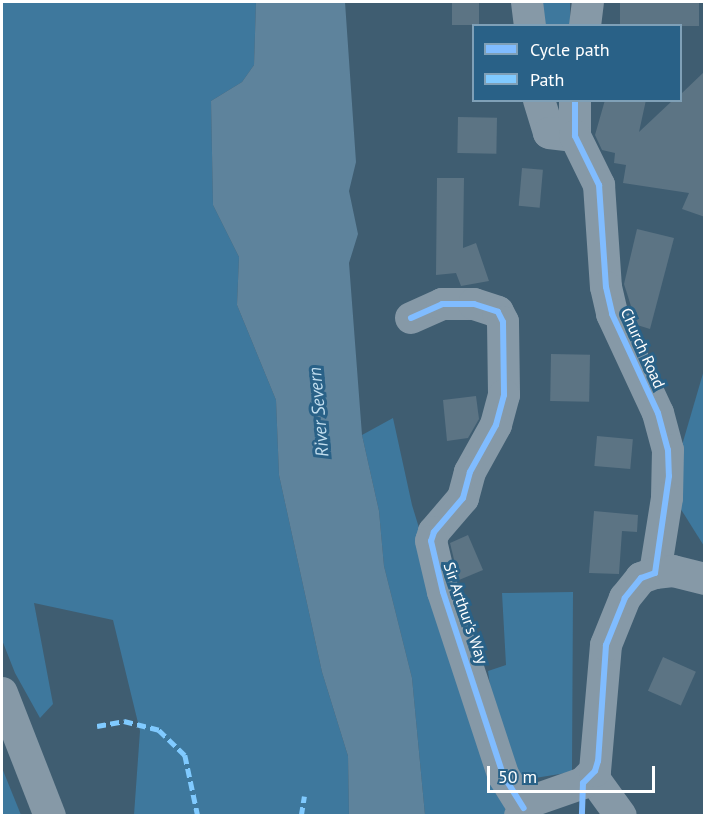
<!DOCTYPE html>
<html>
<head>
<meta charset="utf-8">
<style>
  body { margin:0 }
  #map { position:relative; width:706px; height:817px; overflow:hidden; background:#3f5d71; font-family:"PT Sans",sans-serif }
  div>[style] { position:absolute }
  .green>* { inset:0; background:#3e789d; transform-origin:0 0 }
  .water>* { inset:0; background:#5e839c }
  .building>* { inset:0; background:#5c7484; transform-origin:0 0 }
  .minor>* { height:32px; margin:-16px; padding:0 16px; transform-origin:16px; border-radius:16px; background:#8699a7 }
  .quiet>* { height:4.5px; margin-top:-2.25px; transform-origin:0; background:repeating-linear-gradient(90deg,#80caff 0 9px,transparent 0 13.5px) }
  .cycleway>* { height:6px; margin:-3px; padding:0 3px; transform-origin:3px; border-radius:3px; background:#80bcff }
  span { translate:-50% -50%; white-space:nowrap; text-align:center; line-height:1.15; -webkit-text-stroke:6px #296187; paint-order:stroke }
  .street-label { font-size:16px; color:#fff }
  .water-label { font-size:18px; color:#c2deef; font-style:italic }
  .frame { position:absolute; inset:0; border:3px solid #fff; pointer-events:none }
  .legend { position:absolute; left:472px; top:24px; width:210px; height:78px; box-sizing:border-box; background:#296187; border:2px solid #7fa0b7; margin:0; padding:8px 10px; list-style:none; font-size:18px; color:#fff }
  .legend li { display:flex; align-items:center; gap:12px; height:30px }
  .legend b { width:30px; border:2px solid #7fa0b7 }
  .scale { position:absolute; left:487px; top:766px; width:168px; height:27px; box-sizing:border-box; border:3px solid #fff; border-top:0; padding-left:8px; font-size:18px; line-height:21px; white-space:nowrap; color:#fff; -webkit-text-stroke:4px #296187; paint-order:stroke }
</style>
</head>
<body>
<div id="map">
  <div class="green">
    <div style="clip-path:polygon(2px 2px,256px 2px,254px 65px,242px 82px,211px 101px,213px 205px,239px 257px,237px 305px,276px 400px,279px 475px,322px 672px,348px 756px,349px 815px,134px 815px,140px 731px,113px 620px,34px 603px,53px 704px,40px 718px,15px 673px,2px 640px)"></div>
    <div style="left:534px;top:2px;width:36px;height:23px"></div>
    <div style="clip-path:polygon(704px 370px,704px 546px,677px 503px,680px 452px)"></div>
    <div style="clip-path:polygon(393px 418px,412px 505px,507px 815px,425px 815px,412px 678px,384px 566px,379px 511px,362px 435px)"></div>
    <div style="clip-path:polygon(573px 592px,572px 772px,529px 779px,519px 787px,495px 725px,488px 671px,506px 665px,502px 593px)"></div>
    <div style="clip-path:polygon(2px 768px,21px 815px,2px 815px)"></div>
  </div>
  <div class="water">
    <div style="clip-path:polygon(256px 2px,345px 2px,356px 162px,349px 191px,358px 234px,349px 263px,362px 435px,379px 511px,384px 566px,412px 678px,425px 815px,349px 815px,348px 756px,322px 672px,279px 475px,276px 400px,237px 305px,239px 257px,213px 205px,211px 101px,242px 82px,254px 65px)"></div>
  </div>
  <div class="building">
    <div style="left:452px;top:2px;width:27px;height:23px"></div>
    <div style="left:620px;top:2px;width:79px;height:24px"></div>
    <div style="clip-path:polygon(705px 71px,705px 217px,682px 209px,689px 193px,623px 183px,626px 165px,614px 163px,615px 153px,602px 150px,595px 135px,605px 100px,646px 100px,639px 132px,673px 100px,681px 100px,681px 94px)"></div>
    <div style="left:458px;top:117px;width:39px;height:36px;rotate:1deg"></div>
    <div style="left:522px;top:168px;width:21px;height:38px;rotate:5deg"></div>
    <div style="clip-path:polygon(437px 178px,464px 178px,463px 248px,476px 243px,489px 281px,461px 286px,456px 273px,436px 275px)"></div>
    <div style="clip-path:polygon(637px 229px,674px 238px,650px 329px,637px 325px,624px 284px)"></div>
    <div style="left:551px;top:354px;width:39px;height:47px;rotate:1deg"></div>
    <div style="clip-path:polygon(476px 396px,479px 419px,468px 438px,447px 441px,443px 400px)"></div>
    <div style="left:597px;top:436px;width:36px;height:30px;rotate:5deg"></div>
    <div style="clip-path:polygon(594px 511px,638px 515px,637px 532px,622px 531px,619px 574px,589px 573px)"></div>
    <div style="clip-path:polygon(468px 535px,483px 570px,459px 580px,450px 543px)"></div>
    <div style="left:663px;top:657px;width:36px;height:37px;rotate:24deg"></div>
  </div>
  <div class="minor">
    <div style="left:527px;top:2px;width:24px;rotate:83deg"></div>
    <div style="left:585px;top:26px;width:24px;rotate:-83deg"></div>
    <div style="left:539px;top:100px;width:34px;rotate:73deg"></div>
    <div style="left:549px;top:133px;width:26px;rotate:7deg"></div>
    <div style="left:575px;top:100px;width:36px;rotate:90deg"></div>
    <div style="left:575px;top:136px;width:55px;rotate:63.9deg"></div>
    <div style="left:599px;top:185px;width:102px;rotate:86.1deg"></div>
    <div style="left:606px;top:287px;width:28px;rotate:77deg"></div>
    <div style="left:612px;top:314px;width:109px;rotate:65.1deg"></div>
    <div style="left:658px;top:413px;width:38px;rotate:75deg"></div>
    <div style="left:668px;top:450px;width:48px;rotate:91.2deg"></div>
    <div style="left:667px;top:498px;width:76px;rotate:99.1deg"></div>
    <div style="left:411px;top:318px;width:34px;rotate:-24deg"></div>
    <div style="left:442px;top:304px;width:32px"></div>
    <div style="left:474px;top:304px;width:25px;rotate:18deg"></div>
    <div style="left:498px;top:312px;width:11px;rotate:63deg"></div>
    <div style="left:503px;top:322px;width:73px;rotate:89.2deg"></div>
    <div style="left:504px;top:395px;width:31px;rotate:105deg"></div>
    <div style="left:496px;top:425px;width:54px;rotate:119deg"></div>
    <div style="left:470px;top:472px;width:27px;rotate:105deg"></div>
    <div style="left:463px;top:498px;width:45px;rotate:130.5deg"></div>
    <div style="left:434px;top:532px;width:9px;rotate:108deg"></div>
    <div style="left:431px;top:541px;width:52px;rotate:76.8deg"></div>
    <div style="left:443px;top:592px;width:193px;rotate:71.8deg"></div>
    <div style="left:503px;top:775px;width:39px;rotate:58deg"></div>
    <div style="left:2px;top:693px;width:132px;rotate:68.7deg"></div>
    <div style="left:592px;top:776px;width:49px;rotate:54.1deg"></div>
    <div style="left:520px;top:816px;width:19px;rotate:-51deg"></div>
    <div style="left:532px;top:801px;width:54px;rotate:-19.4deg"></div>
    <div style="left:583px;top:783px;width:17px;rotate:-45deg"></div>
    <div style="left:595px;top:771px;width:126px;rotate:-85deg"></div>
    <div style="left:606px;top:645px;width:51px;rotate:-68deg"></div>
    <div style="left:625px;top:598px;width:26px;rotate:-51deg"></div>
    <div style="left:641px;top:578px;width:15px;rotate:-20deg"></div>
    <div style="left:655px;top:573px;width:18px;rotate:-6deg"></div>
    <div style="left:673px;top:571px;width:32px;rotate:14deg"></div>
  </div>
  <div class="quiet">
    <div style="left:97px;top:726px;width:27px;rotate:-10deg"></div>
    <div style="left:124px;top:721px;width:36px;rotate:14deg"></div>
    <div style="left:159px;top:730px;width:36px;rotate:44deg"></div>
    <div style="left:185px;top:755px;width:62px;rotate:78deg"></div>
    <div style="left:301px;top:816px;width:20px;rotate:-81deg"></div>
  </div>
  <div class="cycleway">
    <div style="left:575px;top:100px;width:36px;rotate:90deg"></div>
    <div style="left:575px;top:136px;width:55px;rotate:63.9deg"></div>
    <div style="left:599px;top:185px;width:102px;rotate:86.1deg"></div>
    <div style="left:606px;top:287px;width:28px;rotate:77deg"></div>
    <div style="left:612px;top:314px;width:109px;rotate:65.1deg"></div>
    <div style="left:658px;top:413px;width:38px;rotate:75deg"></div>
    <div style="left:668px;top:450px;width:26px;rotate:88deg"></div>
    <div style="left:669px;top:476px;width:98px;rotate:98.2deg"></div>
    <div style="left:655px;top:573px;width:15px;rotate:160deg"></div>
    <div style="left:641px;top:578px;width:26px;rotate:129deg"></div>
    <div style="left:625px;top:598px;width:51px;rotate:112deg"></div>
    <div style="left:606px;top:645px;width:116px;rotate:93.9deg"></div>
    <div style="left:598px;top:761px;width:10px;rotate:107deg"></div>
    <div style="left:595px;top:771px;width:17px;rotate:135deg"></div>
    <div style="left:583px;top:783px;width:33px;rotate:92deg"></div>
    <div style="left:411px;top:318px;width:34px;rotate:-24deg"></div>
    <div style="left:442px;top:304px;width:32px"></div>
    <div style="left:474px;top:304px;width:25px;rotate:18deg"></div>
    <div style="left:498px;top:312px;width:11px;rotate:63deg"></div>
    <div style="left:503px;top:322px;width:73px;rotate:89.2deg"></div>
    <div style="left:504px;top:395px;width:31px;rotate:105deg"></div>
    <div style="left:496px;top:425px;width:54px;rotate:119deg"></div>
    <div style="left:470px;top:472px;width:27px;rotate:105deg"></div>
    <div style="left:463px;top:498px;width:45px;rotate:130.5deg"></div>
    <div style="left:434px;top:532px;width:9px;rotate:108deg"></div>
    <div style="left:431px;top:541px;width:52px;rotate:76.8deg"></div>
    <div style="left:443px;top:592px;width:193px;rotate:71.8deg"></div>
    <div style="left:503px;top:775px;width:39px;rotate:58deg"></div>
  </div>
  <div class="street-label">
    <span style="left:643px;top:348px;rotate:66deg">Church Road</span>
    <span style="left:466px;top:613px;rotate:71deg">Sir Arthur's Way</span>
  </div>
  <div class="water-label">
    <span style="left:319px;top:412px;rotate:-95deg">River Severn</span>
  </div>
  <div class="frame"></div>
  <ul class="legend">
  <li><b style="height:8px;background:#80bcff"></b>Cycle path</li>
  <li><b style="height:8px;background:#80caff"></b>Path</li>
  </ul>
  <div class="scale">50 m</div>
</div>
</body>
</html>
